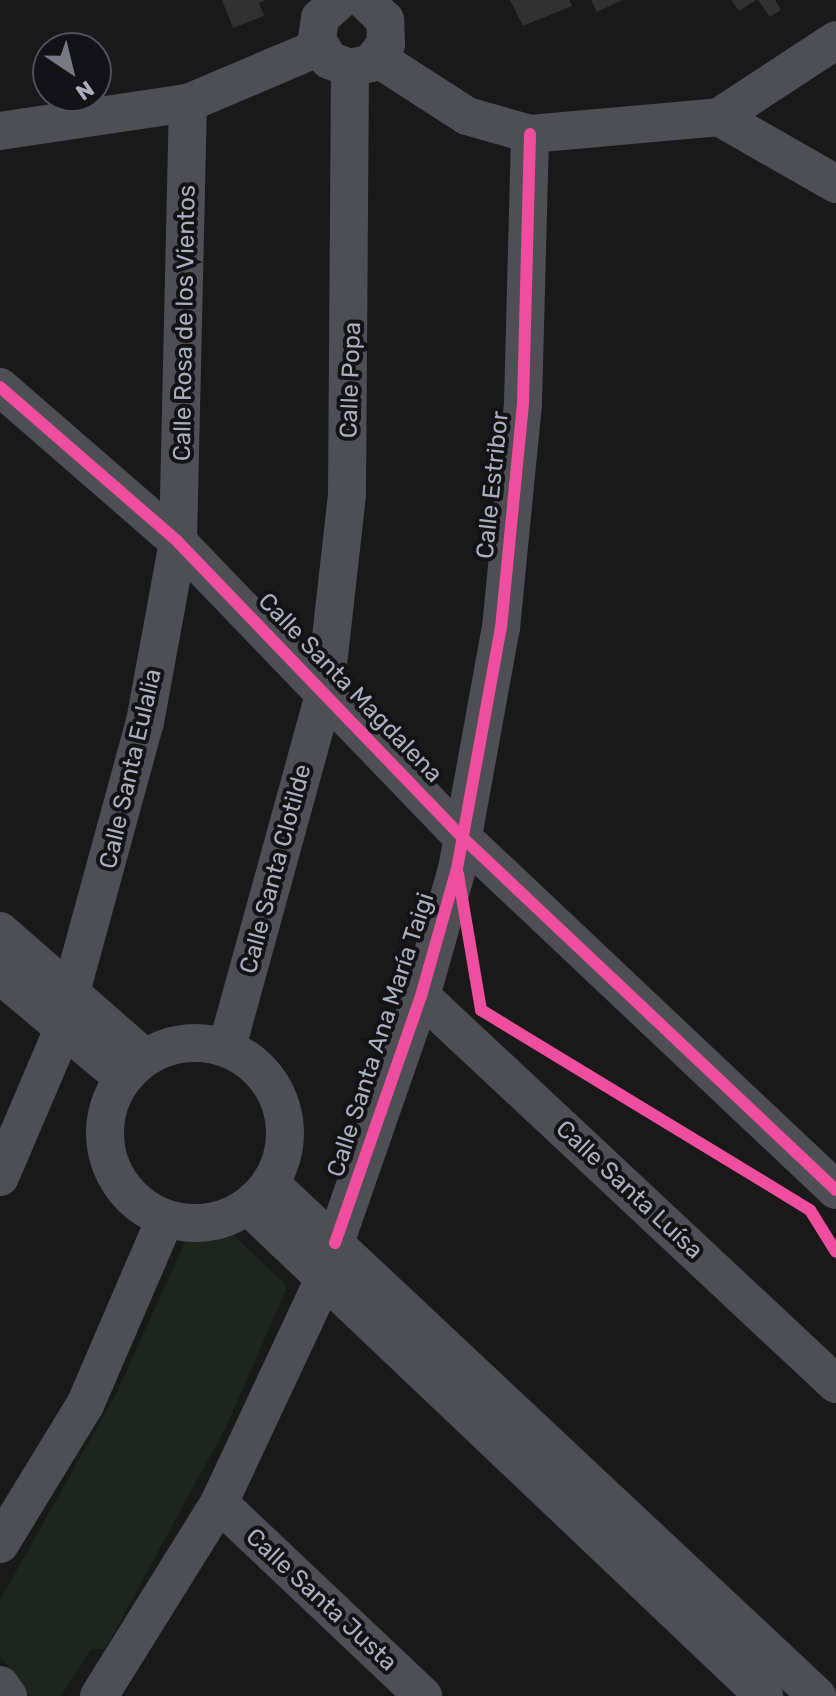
<!DOCTYPE html>
<html>
<head>
<meta charset="utf-8">
<style>
  body { margin:0 }
  #map { position:relative; width:836px; height:1696px; overflow:hidden; background:#19191a; font-family:Rubik,sans-serif }
  div>[style] { position:absolute }
  .green>* { inset:0; background:#1d251e }
  .building>* { inset:0; background:#313132 }
  .minor>* { height:38px; margin:-19px; padding:0 19px; transform-origin:19px; border-radius:19px; background:#4d4f53 }
  .minor>.ring { margin:-19px; padding:0; box-sizing:content-box; background:none; border:38px solid #4d4f53; border-radius:50% }
  .cycleway>* { height:12px; margin:-6px; padding:0 6px; transform-origin:6px; border-radius:6px; background:#ef4d9e }
  span { translate:-50% -50%; white-space:nowrap; text-align:center; line-height:1.15; -webkit-text-stroke:8px #131316; paint-order:stroke }
  .street-label { font-size:24px; color:#aaafbc }
  .north { position:absolute; left:32px; top:32px; width:80px; height:80px; box-sizing:border-box; background:#131316; border:2px solid #4f5158; border-radius:50%; rotate:145deg; font-size:22px; font-weight:700; line-height:32px; text-align:center; color:#aaafbc }
  .north::after { content:''; display:block; margin:auto; width:28px; height:36px; background:#777a83; clip-path:polygon(50% 0,100% 100%,50% 72%,0 100%) }
</style>
</head>
<body>
<div id="map">
  <div class="green">
    <div style="clip-path:polygon(226px 1228px,286px 1285px,285px 1292px,227px 1425px,105px 1649px,91px 1649px,61px 1696px,30px 1696px,0 1656px,0 1600px,117px 1392px,187px 1238px)"></div>
  </div>
  <div class="building">
    <div style="clip-path:polygon(222px 0,265px 0,259px 3px,264px 16px,233px 28px)"></div>
    <div style="clip-path:polygon(510px 0,569px 0,572px 6px,523px 26px)"></div>
    <div style="clip-path:polygon(591px 0,622px 0,597px 12px)"></div>
    <div style="clip-path:polygon(731px 0,756px 0,739px 11px)"></div>
    <div style="clip-path:polygon(758px 0,775px 0,781px 10px,770px 17px)"></div>
  </div>
  <div class="minor">
    <div style="left:340px;top:0;width:27px;rotate:138deg"></div>
    <div style="left:320px;top:18px;width:22px;rotate:98deg"></div>
    <div style="left:317px;top:40px;width:23px;rotate:59deg"></div>
    <div style="left:329px;top:60px;width:22px;rotate:21deg"></div>
    <div style="left:350px;top:68px;width:22px;rotate:-13deg"></div>
    <div style="left:371px;top:63px;width:24px;rotate:-52deg"></div>
    <div style="left:386px;top:44px;width:24px;rotate:-92deg"></div>
    <div style="left:385px;top:20px;width:29px;rotate:-136deg"></div>
    <div style="left:377px;top:58px;width:107px;rotate:32.8deg"></div>
    <div style="left:467px;top:116px;width:66px;rotate:15.9deg"></div>
    <div style="left:530px;top:134px;width:190px;rotate:-5.1deg"></div>
    <div style="left:719px;top:117px;width:135px;rotate:29.8deg"></div>
    <div style="left:719px;top:117px;width:140px;rotate:-33.3deg"></div>
    <div style="left:0;top:131px;width:190px;rotate:-8.5deg"></div>
    <div style="left:188px;top:103px;width:143px;rotate:-23deg"></div>
    <div style="left:0;top:387px;width:236px;rotate:41deg"></div>
    <div style="left:178px;top:542px;width:411px;rotate:46.1deg"></div>
    <div style="left:463px;top:838px;width:513px;rotate:43.34deg"></div>
    <div style="left:0;top:931px;width:191px;rotate:41.2deg"></div>
    <div style="left:0;top:975px;width:159px;rotate:39.9deg"></div>
    <div style="left:71px;top:992px;width:280px;rotate:-74.7deg"></div>
    <div style="left:145px;top:722px;width:183px;rotate:-79.6deg"></div>
    <div style="left:178px;top:542px;width:439px;rotate:-88.7deg"></div>
    <div style="left:421px;top:996px;width:568px;rotate:43.07deg"></div>
    <div class="ring" style="left:105px;top:1043px;width:142px;height:142px"></div>
    <div style="left:227px;top:1047px;width:369px;rotate:-74.6deg"></div>
    <div style="left:325px;top:691px;width:197px;rotate:-83.6deg"></div>
    <div style="left:347px;top:495px;width:427px;rotate:-89.6deg"></div>
    <div style="left:0;top:1177px;width:161px;rotate:-66.9deg"></div>
    <div style="left:270px;top:1183px;width:750px;rotate:43.16deg"></div>
    <div style="left:248px;top:1206px;width:712px;rotate:43.52deg"></div>
    <div style="left:335px;top:1243px;width:262px;rotate:-70.8deg"></div>
    <div style="left:421px;top:996px;width:132px;rotate:-74.2deg"></div>
    <div style="left:457px;top:869px;width:245px;rotate:-79.7deg"></div>
    <div style="left:501px;top:628px;width:226px;rotate:-84.4deg"></div>
    <div style="left:523px;top:403px;width:269px;rotate:-88.5deg"></div>
    <div style="left:219px;top:1503px;width:281px;rotate:43.4deg"></div>
    <div style="left:0;top:1544px;width:163px;rotate:-58.6deg"></div>
    <div style="left:85px;top:1405px;width:202px;rotate:-66.7deg"></div>
    <div style="left:0;top:1685px;width:14px;rotate:54deg"></div>
    <div style="left:99px;top:1696px;width:227px;rotate:-58.1deg"></div>
    <div style="left:219px;top:1503px;width:247px;rotate:-64.9deg"></div>
  </div>
  <div class="cycleway">
    <div style="left:0;top:387px;width:236px;rotate:41deg"></div>
    <div style="left:178px;top:542px;width:411px;rotate:46.1deg"></div>
    <div style="left:463px;top:838px;width:513px;rotate:43.34deg"></div>
    <div style="left:458px;top:874px;width:138px;rotate:80.4deg"></div>
    <div style="left:481px;top:1010px;width:385px;rotate:31.3deg"></div>
    <div style="left:810px;top:1210px;width:49px;rotate:58.2deg"></div>
    <div style="left:335px;top:1243px;width:262px;rotate:-70.8deg"></div>
    <div style="left:421px;top:996px;width:132px;rotate:-74.2deg"></div>
    <div style="left:457px;top:869px;width:245px;rotate:-79.7deg"></div>
    <div style="left:501px;top:628px;width:226px;rotate:-84.4deg"></div>
    <div style="left:523px;top:403px;width:269px;rotate:-88.5deg"></div>
  </div>
  <div class="street-label">
    <span style="left:185px;top:323px;rotate:-89deg">Calle Rosa de los Vientos</span>
    <span style="left:351px;top:380px;rotate:-88deg">Calle Popa</span>
    <span style="left:493px;top:485px;rotate:-84deg">Calle Estribor</span>
    <span style="left:350px;top:688px;rotate:46deg">Calle Santa Magdalena</span>
    <span style="left:131px;top:769px;rotate:-77deg">Calle Santa Eulalia</span>
    <span style="left:276px;top:869px;rotate:-75deg">Calle Santa Clotilde</span>
    <span style="left:381px;top:1035px;rotate:-72deg">Calle Santa Ana María Taigi</span>
    <span style="left:629px;top:1190px;rotate:43deg">Calle Santa Luísa</span>
    <span style="left:321px;top:1600px;rotate:43deg">Calle Santa Justa</span>
  </div>
  <div class="north">N</div>
</div>
</body>
</html>
